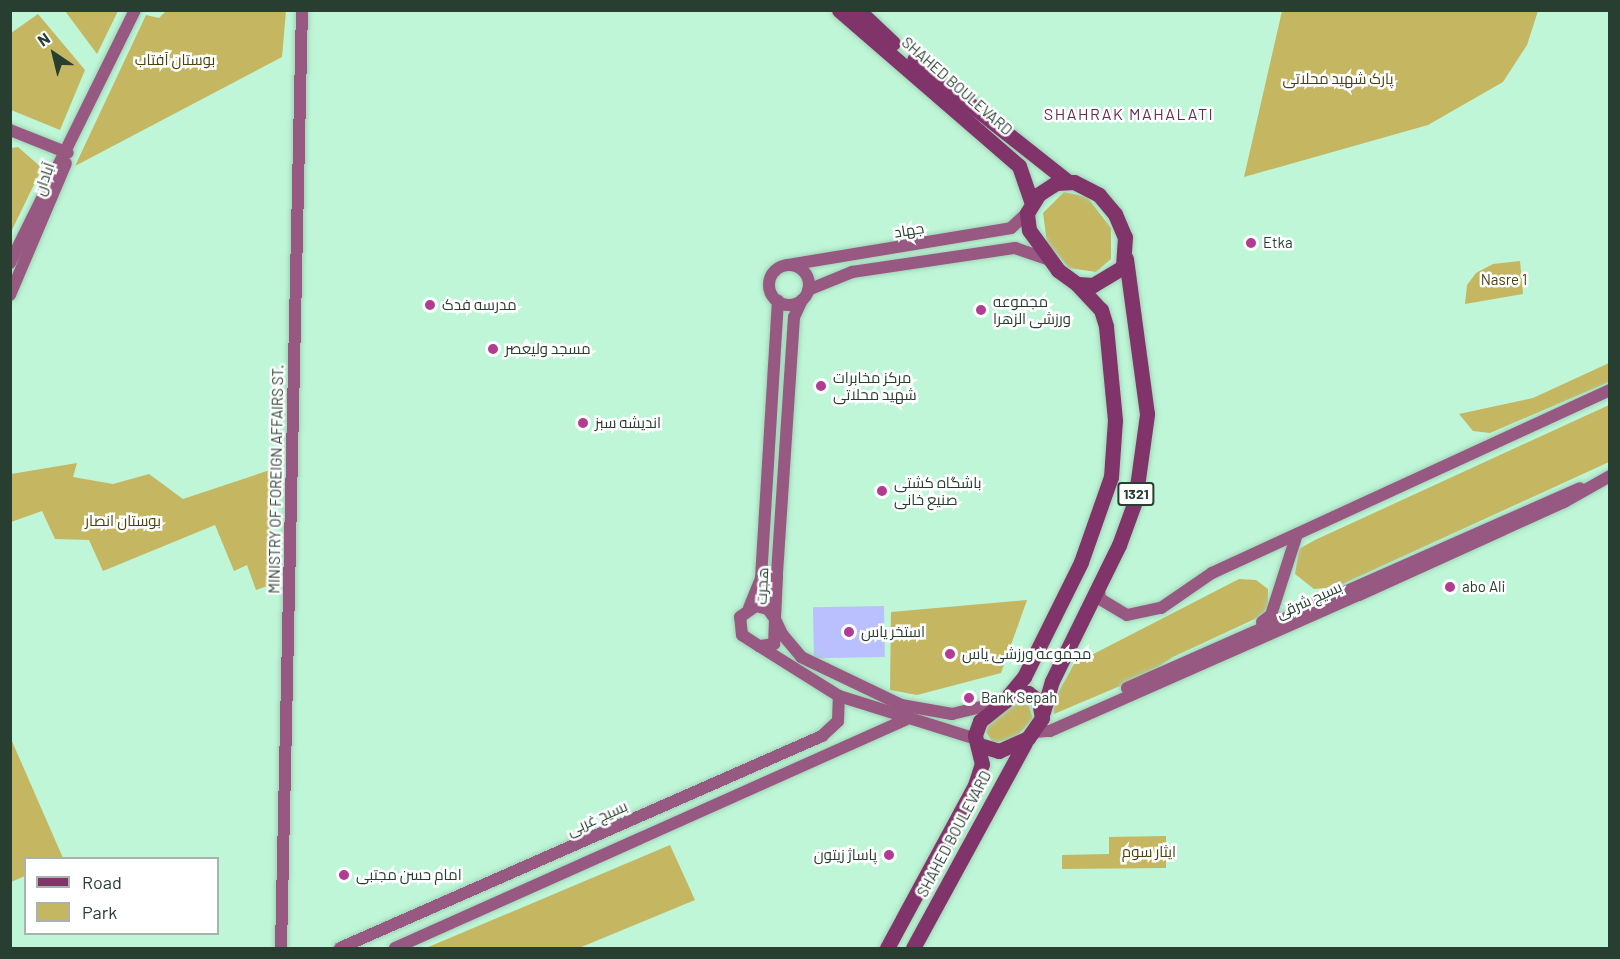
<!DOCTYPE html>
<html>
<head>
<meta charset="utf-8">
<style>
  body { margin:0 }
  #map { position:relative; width:1620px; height:959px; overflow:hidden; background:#bef6d7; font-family:Barlow,Cairo,sans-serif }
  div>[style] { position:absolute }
  .green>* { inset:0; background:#c5b761 }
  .water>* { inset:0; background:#bac0fe; transform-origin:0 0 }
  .roads { filter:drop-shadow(0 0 2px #a0d1b6) drop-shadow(0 0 2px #a0d1b6) }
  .secondary>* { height:12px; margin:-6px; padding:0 6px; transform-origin:6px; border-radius:6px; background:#975882 }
  .secondary>.ring { margin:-6px; padding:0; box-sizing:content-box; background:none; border:12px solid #975882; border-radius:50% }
  .primary>* { height:15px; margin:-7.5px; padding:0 7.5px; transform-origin:7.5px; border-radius:7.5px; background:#81346a }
  .dots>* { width:16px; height:16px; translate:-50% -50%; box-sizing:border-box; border:3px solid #fff; border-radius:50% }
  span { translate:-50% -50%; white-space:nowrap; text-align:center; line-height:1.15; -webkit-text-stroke:5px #fff; paint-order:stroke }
  .shield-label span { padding:2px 4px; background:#fff; border:2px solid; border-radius:4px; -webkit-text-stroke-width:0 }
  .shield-label { font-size:14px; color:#273e31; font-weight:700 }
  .park-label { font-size:15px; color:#4b430e }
  .street-label { font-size:15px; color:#273e31 }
  .poi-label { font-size:15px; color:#273e31 }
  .left { translate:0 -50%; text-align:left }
  .right { translate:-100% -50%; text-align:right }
  .neighbourhood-label { font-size:16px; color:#662c55; letter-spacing:1.5px }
  .frame { position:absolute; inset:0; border:12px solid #273e31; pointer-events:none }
  .legend { position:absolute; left:24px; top:857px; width:195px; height:78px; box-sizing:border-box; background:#fff; border:2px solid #a9b2ad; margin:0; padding:8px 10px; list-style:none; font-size:18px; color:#273e31 }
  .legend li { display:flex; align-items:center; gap:12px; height:30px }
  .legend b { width:30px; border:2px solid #a9b2ad }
  .north { position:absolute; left:24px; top:24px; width:60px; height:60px; -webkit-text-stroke:4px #fff; paint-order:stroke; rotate:325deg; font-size:16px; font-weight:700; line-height:24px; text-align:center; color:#273e31 }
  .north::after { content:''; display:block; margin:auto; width:21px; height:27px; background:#273e31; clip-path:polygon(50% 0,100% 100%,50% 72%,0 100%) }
</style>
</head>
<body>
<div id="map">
  <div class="green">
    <div style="clip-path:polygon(167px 10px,286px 11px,282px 57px,75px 166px,146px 15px,159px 18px)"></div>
    <div style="clip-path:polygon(65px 11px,118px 11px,97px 54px)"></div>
    <div style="clip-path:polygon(1282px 11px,1282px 10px,1538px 11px,1527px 45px,1503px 82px,1428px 125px,1244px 177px)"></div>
    <div style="clip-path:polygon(38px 14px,85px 70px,60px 130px,11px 110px,11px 33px)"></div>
    <div style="clip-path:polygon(18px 147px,42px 168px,11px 232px,11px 148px)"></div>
    <div style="clip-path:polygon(1064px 192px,1087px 197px,1111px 228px,1111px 259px,1096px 272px,1069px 268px,1047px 243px,1043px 213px)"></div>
    <div style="clip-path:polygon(1520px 261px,1523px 294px,1465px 304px,1467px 285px,1476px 273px,1493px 264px)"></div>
    <div style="clip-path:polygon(1609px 363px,1609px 382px,1490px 433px,1473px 431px,1459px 414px,1533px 398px)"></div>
    <div style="clip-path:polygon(1609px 405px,1609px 462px,1336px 587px,1314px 589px,1295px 574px,1299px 549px,1315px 540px)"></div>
    <div style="clip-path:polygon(77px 463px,73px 477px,113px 484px,149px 474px,183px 499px,273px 469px,270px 585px,256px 590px,247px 565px,234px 571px,215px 525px,103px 571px,89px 540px,55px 539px,42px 511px,11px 522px,11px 474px)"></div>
    <div style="clip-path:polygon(1239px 579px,1256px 580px,1268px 589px,1268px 608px,1259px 617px,1173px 657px,1146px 675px,1054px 714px,1053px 702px,1074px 664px)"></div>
    <div style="clip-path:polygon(1027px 600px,1001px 673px,917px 695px,890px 690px,891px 612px)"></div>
    <div style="clip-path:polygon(1012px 704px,1029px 705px,1033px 719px,1015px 738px,993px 743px,986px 732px,990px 720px)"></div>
    <div style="clip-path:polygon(11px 739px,63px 858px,26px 858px,25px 876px,11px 882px)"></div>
    <div style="clip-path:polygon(1166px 836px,1166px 868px,1062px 869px,1062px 855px,1109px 854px,1109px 837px)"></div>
    <div style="clip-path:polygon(670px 845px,695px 900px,579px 948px,426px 948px)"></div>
  </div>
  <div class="water">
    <div style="left:884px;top:606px;width:51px;height:71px;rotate:89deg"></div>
  </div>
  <div class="roads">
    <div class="secondary">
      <div style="left:10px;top:130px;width:62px;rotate:21.6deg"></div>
      <div style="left:10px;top:263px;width:282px;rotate:-63.7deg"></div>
      <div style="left:788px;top:265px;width:226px;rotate:-9.4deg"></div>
      <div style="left:1011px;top:228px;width:22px;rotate:-43deg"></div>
      <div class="ring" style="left:769px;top:265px;width:28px;height:28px"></div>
      <div style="left:808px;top:290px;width:48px;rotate:-22.2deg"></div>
      <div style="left:852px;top:272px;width:165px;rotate:-8.4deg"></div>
      <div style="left:1015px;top:248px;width:34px;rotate:19deg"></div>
      <div style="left:10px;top:295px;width:143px;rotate:-67deg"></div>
      <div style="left:802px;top:300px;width:19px;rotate:115deg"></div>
      <div style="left:794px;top:317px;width:260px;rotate:93.8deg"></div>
      <div style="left:777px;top:576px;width:43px;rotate:92.7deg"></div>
      <div style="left:775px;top:619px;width:17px;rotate:65deg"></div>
      <div style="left:782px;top:634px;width:30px;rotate:50deg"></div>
      <div style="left:801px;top:657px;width:111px;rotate:25.6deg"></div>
      <div style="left:901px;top:705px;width:52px;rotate:10deg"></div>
      <div style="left:952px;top:714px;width:46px;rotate:-13.7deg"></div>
      <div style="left:1099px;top:590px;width:9px;rotate:84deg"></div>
      <div style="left:1100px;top:599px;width:31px;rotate:31deg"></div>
      <div style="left:1127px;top:615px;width:35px;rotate:-12deg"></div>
      <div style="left:1161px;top:608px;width:62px;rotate:-34.5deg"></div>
      <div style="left:1212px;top:573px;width:438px;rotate:-24.7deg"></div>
      <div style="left:756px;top:606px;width:12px;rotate:14deg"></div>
      <div style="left:768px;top:609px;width:12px;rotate:55deg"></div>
      <div style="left:775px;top:619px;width:25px;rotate:92deg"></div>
      <div style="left:774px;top:644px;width:15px;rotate:172deg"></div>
      <div style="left:759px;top:646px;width:20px;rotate:-147deg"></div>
      <div style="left:742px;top:635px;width:18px;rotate:-96deg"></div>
      <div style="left:740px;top:617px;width:19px;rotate:-35deg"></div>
      <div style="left:749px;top:608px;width:32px;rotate:-68deg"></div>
      <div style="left:761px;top:578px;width:278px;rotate:-86.5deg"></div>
      <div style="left:1262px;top:622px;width:11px;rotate:-38deg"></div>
      <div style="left:1271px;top:615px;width:85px;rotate:-72.2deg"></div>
      <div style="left:759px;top:646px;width:94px;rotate:32deg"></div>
      <div style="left:839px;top:696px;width:144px;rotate:17.4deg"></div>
      <div style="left:1127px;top:688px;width:495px;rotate:-23.8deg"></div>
      <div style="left:1034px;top:732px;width:16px;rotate:-4deg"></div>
      <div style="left:1050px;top:731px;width:338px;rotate:-23.8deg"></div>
      <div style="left:1359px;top:595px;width:225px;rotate:-24.4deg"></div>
      <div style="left:1564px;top:502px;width:53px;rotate:-29.5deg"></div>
      <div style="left:281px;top:948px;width:938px;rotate:-88.72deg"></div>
      <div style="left:340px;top:948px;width:527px;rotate:-23.74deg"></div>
      <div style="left:822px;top:736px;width:22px;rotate:-43deg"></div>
      <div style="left:838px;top:721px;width:25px;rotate:-88deg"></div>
      <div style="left:395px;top:948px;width:559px;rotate:-24.09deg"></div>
    </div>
    <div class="primary">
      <div style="left:839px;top:10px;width:238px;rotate:40.9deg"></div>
      <div style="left:1019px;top:166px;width:39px;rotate:71deg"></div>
      <div style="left:858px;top:10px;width:48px;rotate:43.3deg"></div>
      <div style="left:914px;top:60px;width:195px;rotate:38.3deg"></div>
      <div style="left:1074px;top:182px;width:28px;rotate:27deg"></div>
      <div style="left:1099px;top:195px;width:25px;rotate:50deg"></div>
      <div style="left:1115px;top:214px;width:25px;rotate:67deg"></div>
      <div style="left:1125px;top:237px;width:30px;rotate:94deg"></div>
      <div style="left:1123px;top:267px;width:35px;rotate:149deg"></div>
      <div style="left:1093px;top:285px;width:16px;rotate:-176deg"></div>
      <div style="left:1077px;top:284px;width:24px;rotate:-144deg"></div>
      <div style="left:1058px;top:270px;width:49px;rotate:-125.9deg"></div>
      <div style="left:1029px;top:230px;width:17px;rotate:-97deg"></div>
      <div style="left:1027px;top:213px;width:22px;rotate:-58deg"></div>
      <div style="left:1039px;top:194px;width:20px;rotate:-33deg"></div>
      <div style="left:1056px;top:183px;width:18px;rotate:-3deg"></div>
      <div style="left:1008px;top:696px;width:25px;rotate:-50deg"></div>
      <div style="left:1024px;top:677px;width:128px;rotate:-63.6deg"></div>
      <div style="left:1081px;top:562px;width:90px;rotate:-70.6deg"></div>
      <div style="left:1111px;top:477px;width:57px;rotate:-86deg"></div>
      <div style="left:1115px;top:420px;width:94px;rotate:-95.5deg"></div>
      <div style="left:1106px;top:326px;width:17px;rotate:-107deg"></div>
      <div style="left:1101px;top:310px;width:35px;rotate:-133deg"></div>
      <div style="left:1043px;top:712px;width:32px;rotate:-74deg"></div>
      <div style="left:1052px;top:681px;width:152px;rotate:-63.8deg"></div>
      <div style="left:1119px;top:545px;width:47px;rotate:-70deg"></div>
      <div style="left:1135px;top:501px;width:88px;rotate:-82.1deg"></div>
      <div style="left:1147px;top:414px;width:157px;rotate:-97.7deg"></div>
      <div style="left:887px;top:948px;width:185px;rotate:-61.6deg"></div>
      <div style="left:975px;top:785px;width:22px;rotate:-72deg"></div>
      <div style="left:982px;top:764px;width:30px;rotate:-104deg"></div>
      <div style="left:975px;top:735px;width:15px;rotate:-70deg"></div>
      <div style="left:980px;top:721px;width:43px;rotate:-38.5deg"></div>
      <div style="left:1014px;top:694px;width:14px;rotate:-4deg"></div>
      <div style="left:1028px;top:693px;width:14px;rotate:36deg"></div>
      <div style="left:1039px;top:701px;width:17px;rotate:80deg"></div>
      <div style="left:1042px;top:718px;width:24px;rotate:125deg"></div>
      <div style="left:1028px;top:738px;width:32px;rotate:156deg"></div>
      <div style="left:999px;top:751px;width:21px;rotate:-163deg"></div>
      <div style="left:913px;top:948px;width:234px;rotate:-61.4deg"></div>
    </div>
  </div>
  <div class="dots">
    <div style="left:1251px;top:243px;background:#b23c92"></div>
    <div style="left:430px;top:305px;background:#b23c92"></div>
    <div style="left:981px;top:310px;background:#b23c92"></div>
    <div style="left:493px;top:349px;background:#b23c92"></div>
    <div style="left:821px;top:386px;background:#b23c92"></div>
    <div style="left:583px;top:423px;background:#b23c92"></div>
    <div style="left:882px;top:491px;background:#b23c92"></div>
    <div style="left:1450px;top:587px;background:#b23c92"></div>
    <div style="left:849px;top:632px;background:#b23c92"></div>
    <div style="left:950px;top:654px;background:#b23c92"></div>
    <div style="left:969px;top:698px;background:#b23c92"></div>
    <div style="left:889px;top:855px;background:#b23c92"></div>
    <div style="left:344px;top:875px;background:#b23c92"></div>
  </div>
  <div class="shield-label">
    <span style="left:1136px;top:494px">1321</span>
  </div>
  <div class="park-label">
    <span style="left:175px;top:60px">بوستان آفتاب</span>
    <span style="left:1338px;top:79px">پارک شهید محلاتی</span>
    <span style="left:1504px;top:280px">Nasre 1</span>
    <span style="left:123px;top:521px">بوستان انصار</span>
    <span style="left:1149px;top:852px">ایثار سوم</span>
  </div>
  <div class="street-label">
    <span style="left:957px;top:86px;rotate:41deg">SHAHED BOULEVARD</span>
    <span style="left:44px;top:179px;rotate:-71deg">آبادان</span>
    <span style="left:909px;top:230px;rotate:-9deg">جهاد</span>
    <span style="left:276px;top:479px;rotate:-89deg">MINISTRY OF FOREIGN AFFAIRS ST.</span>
    <span style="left:762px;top:586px;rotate:-87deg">هجرت</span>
    <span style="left:1309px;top:600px;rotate:-24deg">بسیج شرقی</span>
    <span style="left:597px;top:818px;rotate:-24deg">بسیج غربی</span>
    <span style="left:954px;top:834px;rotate:-62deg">SHAHED BOULEVARD</span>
  </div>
  <div class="poi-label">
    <span class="left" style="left:1263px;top:243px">Etka</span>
    <span class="left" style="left:993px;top:310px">مجموعه<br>ورزشی الزهرا</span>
    <span class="left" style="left:442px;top:305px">مدرسه فدک</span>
    <span class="left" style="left:505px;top:349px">مسجد ولیعصر</span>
    <span class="left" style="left:833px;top:386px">مرکز مخابرات<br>شهید محلاتی</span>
    <span class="left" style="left:595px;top:423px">اندیشه سبز</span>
    <span class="left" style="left:894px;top:491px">باشگاه کشتی<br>صنیع خانی</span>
    <span class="left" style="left:1462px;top:587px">abo Ali</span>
    <span class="left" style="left:861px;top:632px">استخر یاس</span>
    <span class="left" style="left:962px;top:654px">مجموعه ورزشی یاس</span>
    <span class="left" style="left:981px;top:698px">Bank Sepah</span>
    <span class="right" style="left:877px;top:855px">پاساژ زیتون</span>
    <span class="left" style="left:356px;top:875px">امام حسن مجتبی</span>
  </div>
  <div class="neighbourhood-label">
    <span style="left:1129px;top:114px">SHAHRAK MAHALATI</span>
  </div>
  <div class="frame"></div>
  <ul class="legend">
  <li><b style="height:8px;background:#81346a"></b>Road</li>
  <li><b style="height:16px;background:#c5b761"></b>Park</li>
  </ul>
  <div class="north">N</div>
</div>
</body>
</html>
